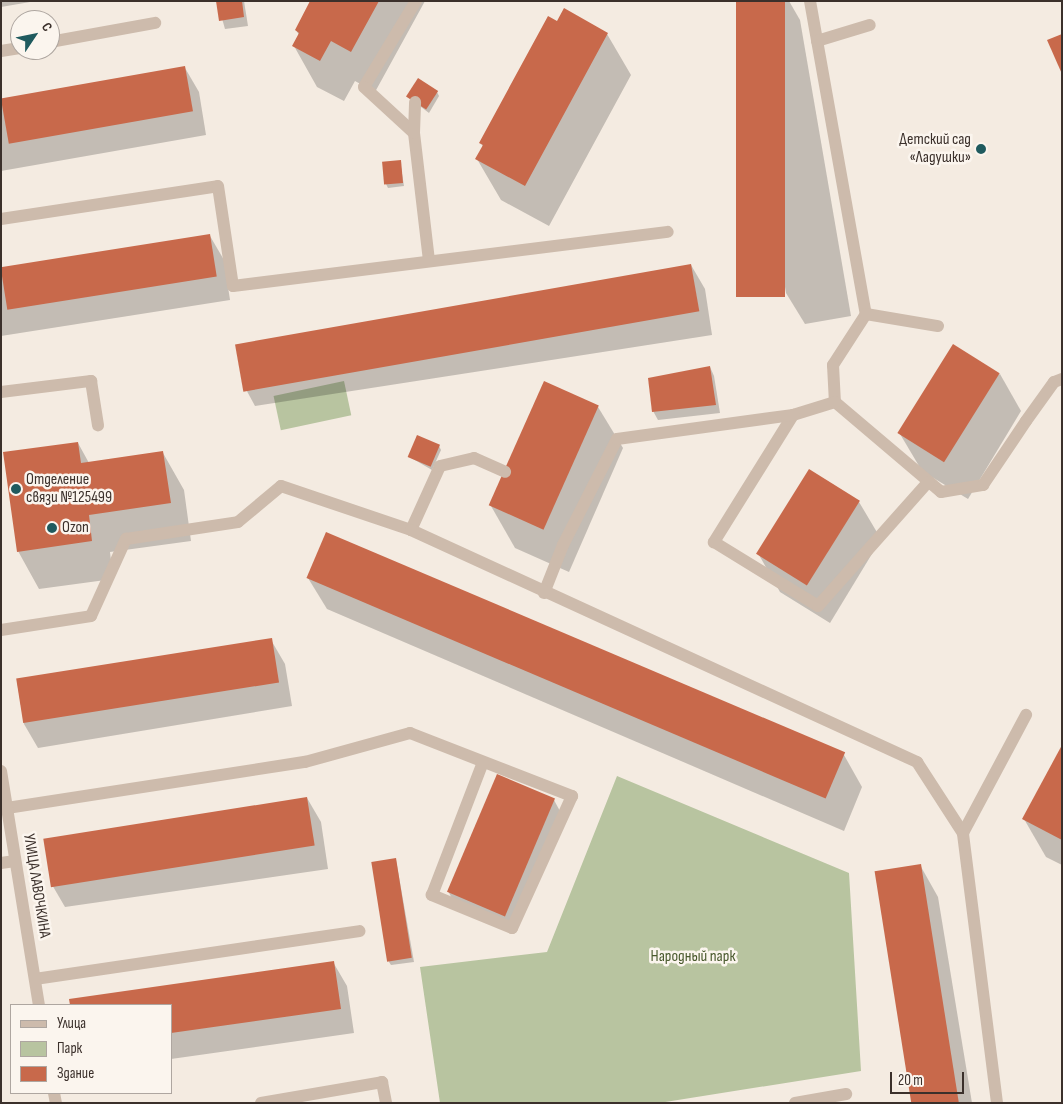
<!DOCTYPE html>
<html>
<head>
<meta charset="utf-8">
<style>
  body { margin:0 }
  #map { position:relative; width:1063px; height:1104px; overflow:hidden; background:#f4ebe1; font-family:"Sofia Sans Condensed",sans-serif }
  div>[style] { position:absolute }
  .green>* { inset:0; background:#b8c4a0; transform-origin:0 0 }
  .shadow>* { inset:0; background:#0003 }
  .building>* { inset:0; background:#c8694b; transform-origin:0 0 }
  .service>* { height:12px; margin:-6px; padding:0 6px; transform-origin:6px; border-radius:6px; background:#cdbbac }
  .minor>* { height:12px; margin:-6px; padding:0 6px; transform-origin:6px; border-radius:6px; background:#cdbbac }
  .dots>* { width:14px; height:14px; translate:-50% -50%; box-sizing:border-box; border:2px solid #fbf5ee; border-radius:50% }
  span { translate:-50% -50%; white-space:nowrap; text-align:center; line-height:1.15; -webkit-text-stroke:5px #fbf5ee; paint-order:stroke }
  .poi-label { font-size:16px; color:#3b302b }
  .right { translate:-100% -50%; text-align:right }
  .left { translate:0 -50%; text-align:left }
  .street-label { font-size:16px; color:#3b302b }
  .park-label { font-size:16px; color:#4a5a2e }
  .frame { position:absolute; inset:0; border:2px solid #3b302b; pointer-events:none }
  .legend { position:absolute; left:10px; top:1004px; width:162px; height:90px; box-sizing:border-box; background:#fbf5ee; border:1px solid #aea6a0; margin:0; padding:6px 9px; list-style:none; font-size:15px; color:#3b302b }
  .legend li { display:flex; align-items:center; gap:10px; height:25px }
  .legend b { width:25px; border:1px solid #aea6a0 }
  .north { position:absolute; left:10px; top:10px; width:50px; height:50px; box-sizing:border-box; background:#fbf5ee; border:1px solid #aea6a0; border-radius:50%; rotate:56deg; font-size:14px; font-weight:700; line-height:20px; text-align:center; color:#3b302b }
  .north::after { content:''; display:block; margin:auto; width:18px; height:22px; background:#1f5a5e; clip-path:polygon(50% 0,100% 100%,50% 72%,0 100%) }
  .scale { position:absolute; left:890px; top:1072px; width:74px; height:22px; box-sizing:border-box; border:2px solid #3b302b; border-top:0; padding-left:6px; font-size:15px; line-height:18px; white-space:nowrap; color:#3b302b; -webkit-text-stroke:4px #fbf5ee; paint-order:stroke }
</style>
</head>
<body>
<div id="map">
  <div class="green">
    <div style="left:344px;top:381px;width:35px;height:72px;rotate:78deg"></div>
    <div style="clip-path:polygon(617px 776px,849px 873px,861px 1071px,659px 1103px,440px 1103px,420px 967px,547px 952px)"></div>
  </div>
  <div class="shadow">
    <div style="clip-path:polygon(1px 1px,36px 1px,1px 7px)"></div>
    <div style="clip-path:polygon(217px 1px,244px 1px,248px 26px,225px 29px)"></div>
    <div style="clip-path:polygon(312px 1px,425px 1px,375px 92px,355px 81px,344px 101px,317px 87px,294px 46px,299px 35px,296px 30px)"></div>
    <div style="clip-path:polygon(737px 1px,789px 1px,800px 20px,851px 316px,805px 324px,786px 293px)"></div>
    <div style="clip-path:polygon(557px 22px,607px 34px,631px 75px,549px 226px,501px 200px,477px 159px,483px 147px,481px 143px)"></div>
    <div style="clip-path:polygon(185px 68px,199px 92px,206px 135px,1px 171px,1px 100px)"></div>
    <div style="clip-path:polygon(437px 92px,439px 96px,429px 113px,408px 97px)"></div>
    <div style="clip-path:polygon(400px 161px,404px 186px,388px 188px,386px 184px)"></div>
    <div style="clip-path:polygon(210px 236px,224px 260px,230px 300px,1px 336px,1px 269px)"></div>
    <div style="clip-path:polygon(691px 265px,705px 289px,712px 335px,255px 406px,242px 382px)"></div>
    <div style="clip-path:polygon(710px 367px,714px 376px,720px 413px,658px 420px,653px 411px)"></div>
    <div style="clip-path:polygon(1000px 374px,1021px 411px,968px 499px,922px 471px,900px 434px)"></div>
    <div style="clip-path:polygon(598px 407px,623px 448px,569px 572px,515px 548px,491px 506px)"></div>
    <div style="clip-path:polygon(78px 443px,89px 463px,163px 453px,184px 490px,191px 541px,110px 552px,113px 579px,39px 589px,18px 551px)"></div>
    <div style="clip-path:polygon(439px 446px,441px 450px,432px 470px,408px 456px)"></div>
    <div style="clip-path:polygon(859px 502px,881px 539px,830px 623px,780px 592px,759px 555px)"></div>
    <div style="clip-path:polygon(308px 578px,844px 755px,862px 787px,844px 831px,327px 609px)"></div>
    <div style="clip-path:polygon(271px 640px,285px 664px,292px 706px,38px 748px,24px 724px,17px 681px)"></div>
    <div style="clip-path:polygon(1062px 747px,1062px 865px,1046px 857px,1024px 819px)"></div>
    <div style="clip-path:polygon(307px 798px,321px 822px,328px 869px,65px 907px,51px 883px)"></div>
    <div style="clip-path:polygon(554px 800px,561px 813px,512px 928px,455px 904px,448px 891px)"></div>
    <div style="clip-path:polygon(396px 860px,414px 962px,391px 965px,389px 962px)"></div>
    <div style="clip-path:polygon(920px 865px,938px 897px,972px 1103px,914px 1103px)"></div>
    <div style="clip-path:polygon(333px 962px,347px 986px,354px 1033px,171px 1059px,171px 1005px,72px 1005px,71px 1000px)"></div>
  </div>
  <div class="building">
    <div style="clip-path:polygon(216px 1px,242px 1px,244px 17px,219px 21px)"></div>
    <div style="clip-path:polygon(310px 1px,379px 1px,351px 52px,331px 41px,320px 61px,292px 46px,299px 33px,295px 30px)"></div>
    <div style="left:736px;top:1px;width:49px;height:296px"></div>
    <div style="clip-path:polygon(564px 8px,608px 33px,525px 186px,475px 159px,483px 145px,479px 143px,548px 16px,557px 21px)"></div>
    <div style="clip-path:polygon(1062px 34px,1062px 74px,1047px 40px)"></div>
    <div style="left:185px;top:66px;width:46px;height:187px;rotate:80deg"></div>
    <div style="left:418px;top:78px;width:24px;height:22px;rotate:33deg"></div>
    <div style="left:401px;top:160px;width:23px;height:19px;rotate:85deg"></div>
    <div style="left:210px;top:234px;width:43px;height:212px;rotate:81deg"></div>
    <div style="left:691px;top:264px;width:48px;height:463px;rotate:80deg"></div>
    <div style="left:953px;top:344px;width:55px;height:105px;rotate:32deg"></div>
    <div style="clip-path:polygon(710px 366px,716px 405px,652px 412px,648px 378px)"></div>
    <div style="left:544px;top:381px;width:60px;height:136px;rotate:24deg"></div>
    <div style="left:417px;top:435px;width:25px;height:24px;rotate:23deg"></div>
    <div style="clip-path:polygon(78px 442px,81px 463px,163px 451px,171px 503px,89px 515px,92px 541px,17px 552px,3px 452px)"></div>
    <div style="left:809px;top:469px;width:60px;height:100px;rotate:32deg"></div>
    <div style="left:326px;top:532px;width:564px;height:50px;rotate:23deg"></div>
    <div style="left:272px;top:638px;width:45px;height:259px;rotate:81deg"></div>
    <div style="clip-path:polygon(1062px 745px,1062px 840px,1022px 819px)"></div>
    <div style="left:497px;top:774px;width:63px;height:128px;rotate:23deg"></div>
    <div style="left:307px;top:797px;width:49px;height:267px;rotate:81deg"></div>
    <div style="left:396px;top:858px;width:101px;height:25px;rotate:81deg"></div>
    <div style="left:921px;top:864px;width:242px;height:47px;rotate:81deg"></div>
    <div style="clip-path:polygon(334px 961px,341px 1009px,171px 1033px,171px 1005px,70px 1005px,69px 999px)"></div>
  </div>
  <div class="service">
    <div style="left:416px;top:1px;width:100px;rotate:121.2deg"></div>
    <div style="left:364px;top:87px;width:68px;rotate:42.6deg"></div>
    <div style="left:414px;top:133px;width:129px;rotate:83.3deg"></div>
    <div style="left:810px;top:1px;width:318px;rotate:79.9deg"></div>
    <div style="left:866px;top:314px;width:61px;rotate:122.9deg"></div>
    <div style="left:833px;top:365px;width:37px;rotate:87deg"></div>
    <div style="left:835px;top:402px;width:139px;rotate:40.3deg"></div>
    <div style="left:941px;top:492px;width:43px;rotate:-9.5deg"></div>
    <div style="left:983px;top:485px;width:77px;rotate:-56.1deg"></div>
    <div style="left:1026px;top:421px;width:48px;rotate:-54.3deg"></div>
    <div style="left:1054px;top:382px;width:9px;rotate:-21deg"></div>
    <div style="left:817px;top:41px;width:55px;rotate:-16.8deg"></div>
    <div style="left:50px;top:42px;width:107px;rotate:-10.3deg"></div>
    <div style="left:1px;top:51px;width:19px;rotate:-9deg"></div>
    <div style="left:414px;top:133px;width:31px;rotate:-88deg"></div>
    <div style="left:1px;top:219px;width:219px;rotate:-8.6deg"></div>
    <div style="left:218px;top:186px;width:101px;rotate:81.5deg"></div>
    <div style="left:233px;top:286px;width:438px;rotate:-7.1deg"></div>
    <div style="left:866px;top:314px;width:73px;rotate:9.5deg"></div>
    <div style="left:1px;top:392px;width:91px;rotate:-7deg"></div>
    <div style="left:91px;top:381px;width:45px;rotate:81deg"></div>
    <div style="left:835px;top:402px;width:44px;rotate:162.8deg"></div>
    <div style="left:793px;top:415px;width:150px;rotate:121.9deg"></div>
    <div style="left:714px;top:542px;width:122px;rotate:31.6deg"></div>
    <div style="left:818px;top:606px;width:166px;rotate:-48.4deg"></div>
    <div style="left:411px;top:530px;width:70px;rotate:-65.6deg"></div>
    <div style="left:440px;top:466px;width:35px;rotate:-13deg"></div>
    <div style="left:474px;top:458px;width:34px;rotate:24deg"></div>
    <div style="left:544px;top:593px;width:52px;rotate:-68.4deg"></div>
    <div style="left:563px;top:545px;width:119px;rotate:-63deg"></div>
    <div style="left:617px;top:439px;width:178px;rotate:-7.8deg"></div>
    <div style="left:1px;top:630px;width:91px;rotate:-8.8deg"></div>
    <div style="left:91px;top:616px;width:85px;rotate:-65.6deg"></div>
    <div style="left:126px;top:539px;width:113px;rotate:-8.6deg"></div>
    <div style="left:238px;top:522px;width:56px;rotate:-39.9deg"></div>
    <div style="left:281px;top:486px;width:137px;rotate:18.7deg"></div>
    <div style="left:411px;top:530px;width:557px;rotate:24.63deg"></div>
    <div style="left:917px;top:762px;width:85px;rotate:57.1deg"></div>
    <div style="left:7px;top:808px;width:302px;rotate:-8.8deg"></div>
    <div style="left:305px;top:762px;width:109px;rotate:-15.4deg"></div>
    <div style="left:410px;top:733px;width:174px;rotate:21.3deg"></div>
    <div style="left:572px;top:796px;width:145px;rotate:114.4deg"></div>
    <div style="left:512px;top:928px;width:87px;rotate:-157.6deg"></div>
    <div style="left:432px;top:895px;width:142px;rotate:-69deg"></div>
    <div style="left:1px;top:863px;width:14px;rotate:-8deg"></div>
    <div style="left:35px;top:979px;width:328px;rotate:-8.4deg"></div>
    <div style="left:261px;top:1103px;width:123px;rotate:-9.8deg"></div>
    <div style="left:382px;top:1082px;width:21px;rotate:79deg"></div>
    <div style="left:795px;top:1103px;width:52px;rotate:-10deg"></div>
    <div style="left:997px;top:1103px;width:272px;rotate:-97.2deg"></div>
    <div style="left:963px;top:833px;width:134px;rotate:-61.9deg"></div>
  </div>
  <div class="minor">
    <div style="left:1px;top:771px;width:237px;rotate:80.8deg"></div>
    <div style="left:54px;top:1093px;width:10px;rotate:79deg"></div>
  </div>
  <div class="dots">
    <div style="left:981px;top:149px;background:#1f5a5e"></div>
    <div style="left:16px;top:489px;background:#1f5a5e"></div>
    <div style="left:52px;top:528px;background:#1f5a5e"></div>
  </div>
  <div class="poi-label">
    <span class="right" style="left:971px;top:149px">Детский сад<br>«Ладушки»</span>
    <span class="left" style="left:26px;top:489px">Отделение<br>связи №125499</span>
    <span class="left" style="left:62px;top:528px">Ozon</span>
  </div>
  <div class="street-label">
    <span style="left:36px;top:886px;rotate:81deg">УЛИЦА ЛАВОЧКИНА</span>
  </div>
  <div class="park-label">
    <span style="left:693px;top:957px">Народный парк</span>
  </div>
  <div class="frame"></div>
  <ul class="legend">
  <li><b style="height:6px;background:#cdbbac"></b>Улица</li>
  <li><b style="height:14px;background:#b8c4a0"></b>Парк</li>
  <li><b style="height:14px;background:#c8694b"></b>Здание</li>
  </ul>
  <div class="north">С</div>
  <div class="scale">20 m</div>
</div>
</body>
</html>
